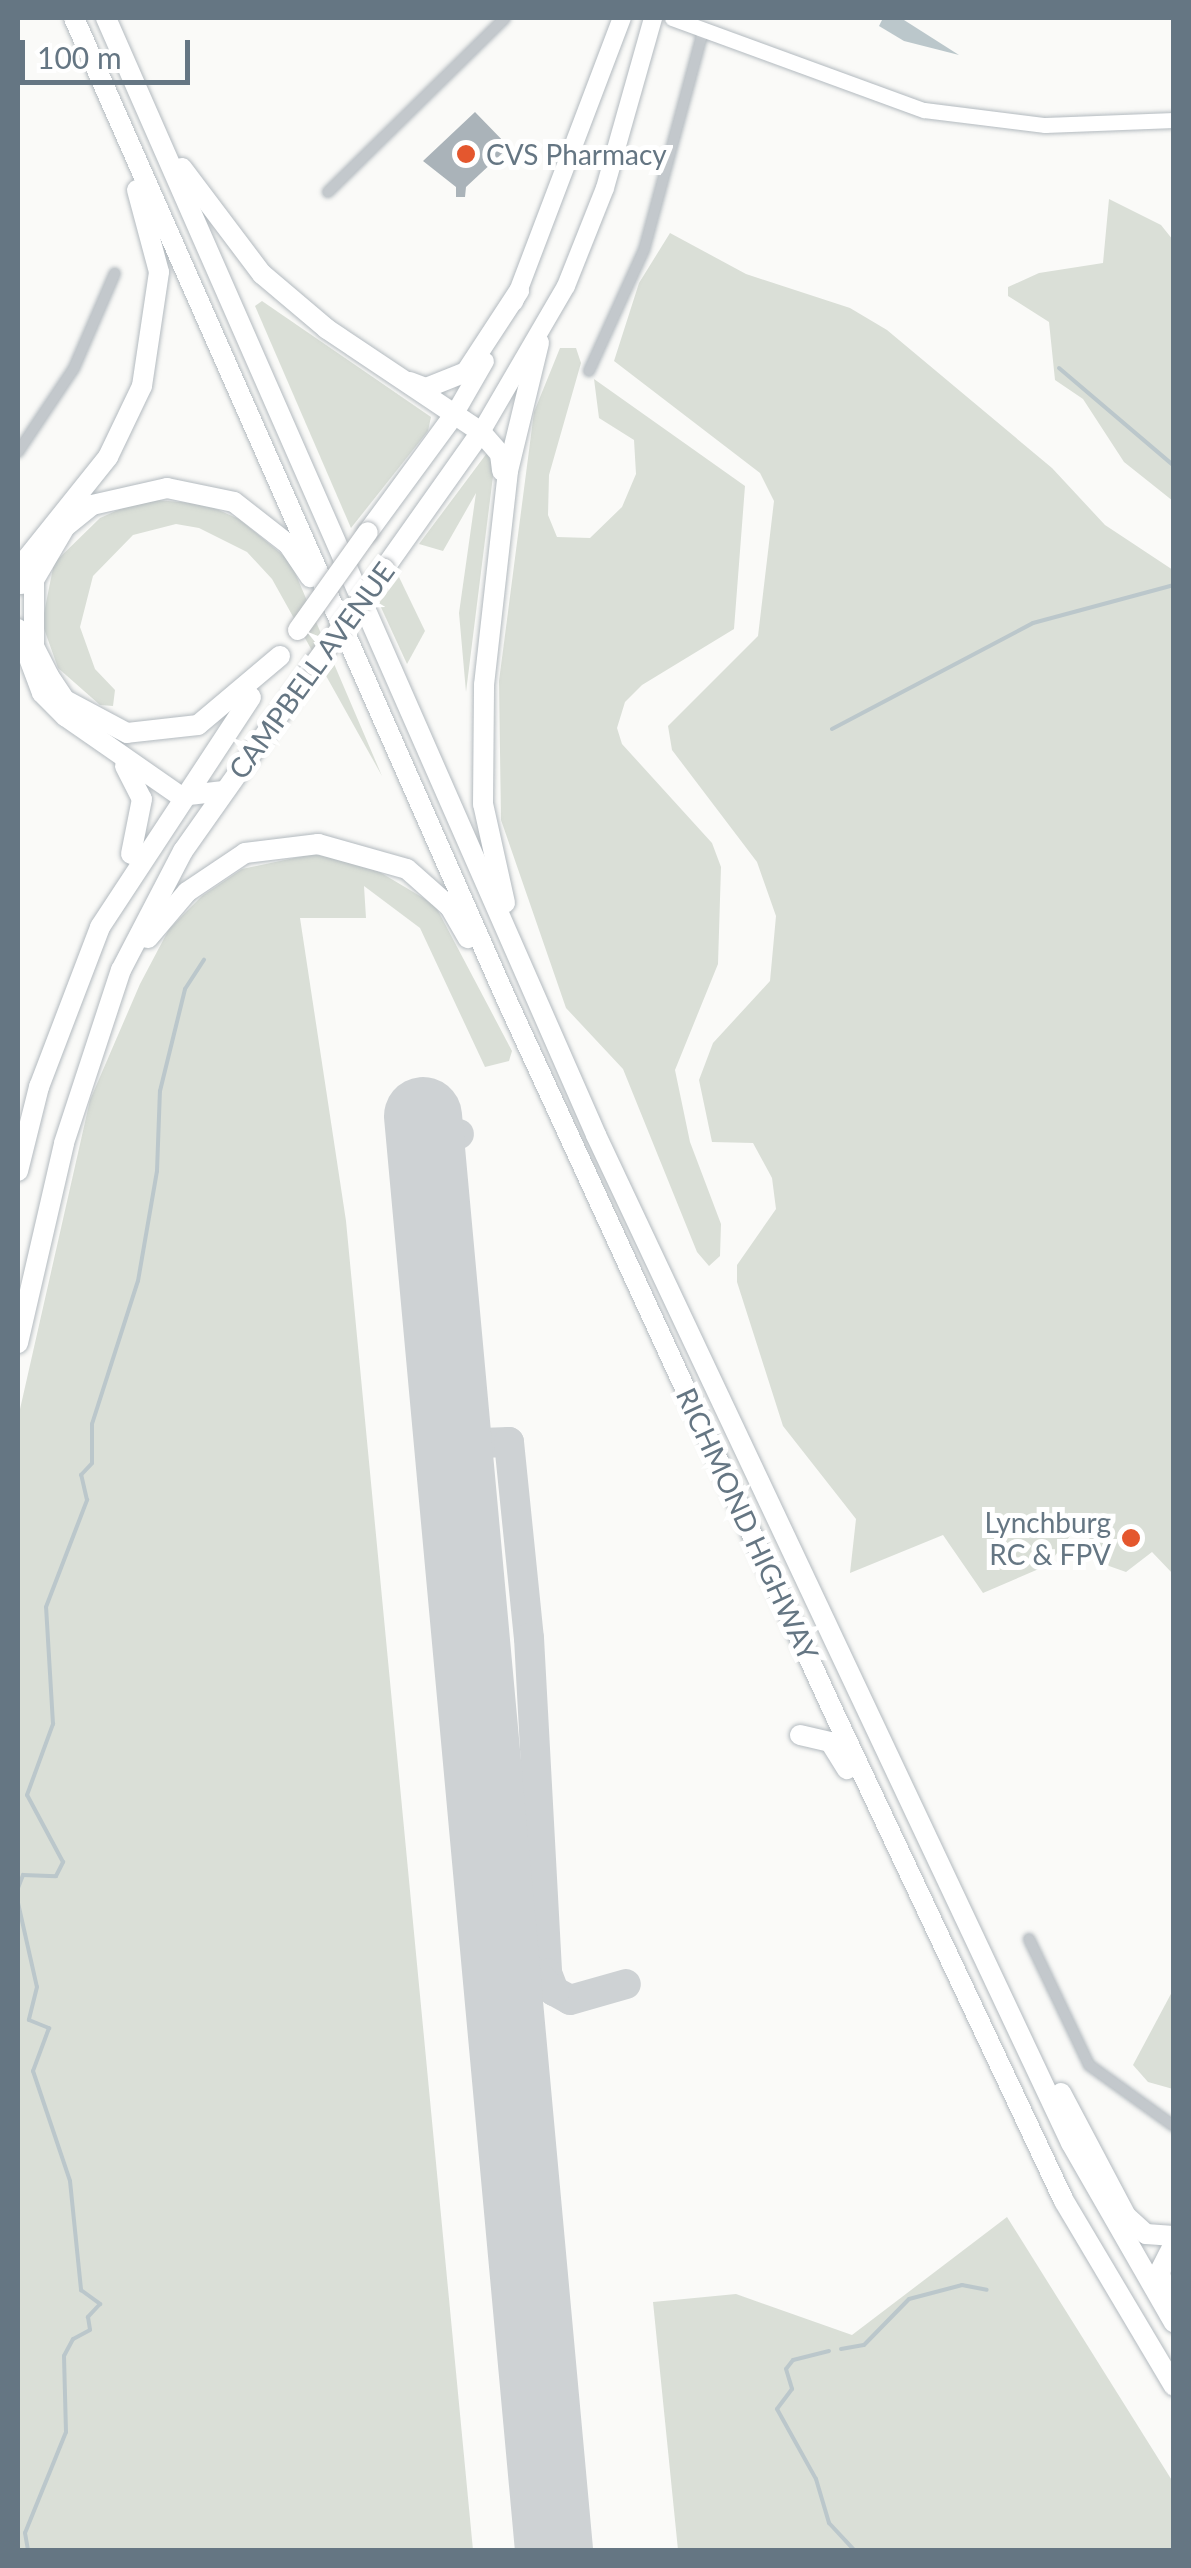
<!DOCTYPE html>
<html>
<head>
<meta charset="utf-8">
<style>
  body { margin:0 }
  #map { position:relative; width:1191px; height:2568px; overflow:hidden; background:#fafaf8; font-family:Lato,sans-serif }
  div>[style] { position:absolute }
  .green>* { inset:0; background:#dadfd7 }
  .water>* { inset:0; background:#bbc7cb }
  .stream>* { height:4px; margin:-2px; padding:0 2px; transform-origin:2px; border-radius:2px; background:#bbc7cb }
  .taxiway>* { height:30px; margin:-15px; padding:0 15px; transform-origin:15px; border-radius:15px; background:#ced2d4 }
  .runway>* { height:78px; margin:-39px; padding:0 39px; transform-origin:39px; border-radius:39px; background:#ced2d4 }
  .building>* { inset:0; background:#aab3b9 }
  .roads { filter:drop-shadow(0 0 2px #b3babf) drop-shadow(0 0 2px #b3babf) }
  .street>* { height:10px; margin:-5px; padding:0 5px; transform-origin:5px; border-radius:5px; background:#c3c8cc }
  .secondary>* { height:15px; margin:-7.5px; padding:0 7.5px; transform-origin:7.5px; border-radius:7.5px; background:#fff }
  .primary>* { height:18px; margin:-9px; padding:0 9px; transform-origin:9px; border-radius:9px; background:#fff }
  .highway>* { height:20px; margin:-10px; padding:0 10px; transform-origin:10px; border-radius:10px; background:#fff }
  .bridges { filter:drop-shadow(0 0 2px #b4b9bd) drop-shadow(0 0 2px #b4b9bd) }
  .highway-bridge>* { height:20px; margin:-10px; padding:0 10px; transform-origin:10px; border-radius:10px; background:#fff }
  .dots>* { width:28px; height:28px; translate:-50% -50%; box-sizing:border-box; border:5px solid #fff; border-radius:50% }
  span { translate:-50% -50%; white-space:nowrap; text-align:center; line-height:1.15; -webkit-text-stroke:10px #fff; paint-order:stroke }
  .poi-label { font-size:28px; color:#657683 }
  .left { translate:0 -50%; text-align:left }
  .right { translate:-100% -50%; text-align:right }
  .street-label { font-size:28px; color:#657683 }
  .frame { position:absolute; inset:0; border:20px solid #657683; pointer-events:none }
  .scale { position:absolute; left:20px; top:40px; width:170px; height:45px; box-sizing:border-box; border:5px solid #657683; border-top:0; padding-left:12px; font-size:30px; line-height:35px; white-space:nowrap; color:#657683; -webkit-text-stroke:8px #fff; paint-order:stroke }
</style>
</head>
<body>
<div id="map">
  <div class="green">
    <div style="clip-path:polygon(1109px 199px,1161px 225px,1173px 240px,1173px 501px,1124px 462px,1083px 399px,1055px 380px,1049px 322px,1008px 296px,1008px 287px,1039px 273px,1103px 263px)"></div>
    <div style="clip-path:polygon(670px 233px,746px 274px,850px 308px,887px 330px,1052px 468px,1105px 525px,1173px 570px,1173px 1574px,1152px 1552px,1126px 1572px,1109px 1566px,1079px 1524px,1048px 1565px,983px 1593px,943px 1535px,850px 1573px,856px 1519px,783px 1426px,737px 1282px,737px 1265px,776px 1209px,772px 1178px,753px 1143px,712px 1142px,699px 1080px,713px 1043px,770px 981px,776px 916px,757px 862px,672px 750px,668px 726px,758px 636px,774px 501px,760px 473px,614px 361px,639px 283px)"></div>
    <div style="clip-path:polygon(262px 301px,431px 417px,428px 431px,351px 528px,255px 306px)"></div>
    <div style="clip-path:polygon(560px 348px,576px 348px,581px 363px,549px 475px,548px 515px,557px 537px,590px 538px,622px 507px,636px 474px,634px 440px,599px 418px,594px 379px,745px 486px,734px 629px,642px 685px,625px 702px,617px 728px,622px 744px,712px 843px,721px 867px,718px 964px,675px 1070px,690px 1142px,721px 1224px,720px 1256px,709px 1266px,697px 1252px,623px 1069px,566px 1008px,501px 820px,499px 681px,534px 412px)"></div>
    <div style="clip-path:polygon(487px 453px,494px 468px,466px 692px,459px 613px,476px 493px,443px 551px,419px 544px)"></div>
    <div style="clip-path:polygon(143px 499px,205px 504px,239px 519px,290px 561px,382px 776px,272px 579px,247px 552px,199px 528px,176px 524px,133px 535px,93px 576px,80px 627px,95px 669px,115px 690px,113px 706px,100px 705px,58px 668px,42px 623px,54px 563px,100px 518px)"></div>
    <div style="clip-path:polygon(399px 577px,425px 631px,407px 664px,379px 603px)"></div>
    <div style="clip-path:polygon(313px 854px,368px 865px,435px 905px,512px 1051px,509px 1061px,485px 1067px,420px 928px,364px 886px,366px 918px,300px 918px,346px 1221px,473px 2550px,18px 2550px,18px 1418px,90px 1100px,140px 984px,169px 929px,202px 896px,242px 869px)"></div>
    <div style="clip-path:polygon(1173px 1990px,1173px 2089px,1148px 2082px,1133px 2065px)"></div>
    <div style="clip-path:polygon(1007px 2217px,1173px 2482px,1173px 2550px,678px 2550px,653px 2302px,736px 2294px,852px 2335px)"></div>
  </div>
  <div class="water">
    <div style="clip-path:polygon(883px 18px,904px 20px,959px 55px,904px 41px,879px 26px)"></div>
  </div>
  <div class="stream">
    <div style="left:1059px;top:368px;width:151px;rotate:40.4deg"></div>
    <div style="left:832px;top:729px;width:227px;rotate:-27.8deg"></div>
    <div style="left:1033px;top:623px;width:146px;rotate:-15.1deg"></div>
    <div style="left:18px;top:1888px;width:14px;rotate:-69deg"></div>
    <div style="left:23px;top:1875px;width:33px;rotate:2deg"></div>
    <div style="left:56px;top:1876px;width:16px;rotate:-63deg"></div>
    <div style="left:63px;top:1862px;width:76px;rotate:-118.2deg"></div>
    <div style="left:27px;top:1795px;width:76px;rotate:-69.9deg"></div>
    <div style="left:53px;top:1724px;width:117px;rotate:-93.4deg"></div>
    <div style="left:46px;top:1607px;width:115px;rotate:-69deg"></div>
    <div style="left:87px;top:1500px;width:26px;rotate:-103deg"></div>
    <div style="left:81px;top:1475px;width:16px;rotate:-47deg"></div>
    <div style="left:92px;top:1463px;width:39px;rotate:-90deg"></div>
    <div style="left:92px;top:1424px;width:150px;rotate:-72.2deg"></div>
    <div style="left:138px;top:1281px;width:112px;rotate:-80.2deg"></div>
    <div style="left:157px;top:1171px;width:80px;rotate:-87.9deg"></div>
    <div style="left:160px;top:1091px;width:105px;rotate:-76.2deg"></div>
    <div style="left:185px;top:989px;width:35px;rotate:-57deg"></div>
    <div style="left:18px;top:1903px;width:86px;rotate:77.3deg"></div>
    <div style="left:37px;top:1987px;width:34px;rotate:104deg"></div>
    <div style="left:29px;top:2020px;width:22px;rotate:22deg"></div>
    <div style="left:49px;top:2028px;width:46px;rotate:110.4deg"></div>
    <div style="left:33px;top:2071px;width:116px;rotate:71.4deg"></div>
    <div style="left:70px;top:2181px;width:110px;rotate:84.2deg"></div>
    <div style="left:81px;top:2290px;width:24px;rotate:36deg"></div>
    <div style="left:100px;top:2304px;width:18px;rotate:133deg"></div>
    <div style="left:88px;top:2317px;width:13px;rotate:81deg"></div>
    <div style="left:90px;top:2330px;width:19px;rotate:152deg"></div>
    <div style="left:73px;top:2339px;width:19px;rotate:118deg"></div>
    <div style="left:64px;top:2356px;width:76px;rotate:88.5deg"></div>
    <div style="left:66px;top:2432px;width:109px;rotate:112.1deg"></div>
    <div style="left:25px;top:2533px;width:17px;rotate:80deg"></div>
    <div style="left:841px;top:2349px;width:23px;rotate:-10deg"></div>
    <div style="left:864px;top:2345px;width:64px;rotate:-45.6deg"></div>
    <div style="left:909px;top:2299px;width:55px;rotate:-14.8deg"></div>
    <div style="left:962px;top:2285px;width:25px;rotate:11deg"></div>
    <div style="left:829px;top:2351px;width:37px;rotate:166deg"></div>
    <div style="left:793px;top:2360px;width:11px;rotate:128deg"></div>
    <div style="left:786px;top:2369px;width:21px;rotate:73deg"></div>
    <div style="left:792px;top:2389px;width:25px;rotate:127deg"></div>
    <div style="left:777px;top:2409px;width:80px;rotate:60.9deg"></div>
    <div style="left:816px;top:2479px;width:46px;rotate:73.5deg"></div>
    <div style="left:829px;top:2523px;width:37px;rotate:47deg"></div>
  </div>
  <div class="taxiway">
    <div style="left:425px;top:1137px;width:34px;rotate:-5deg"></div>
    <div style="left:453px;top:1444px;width:56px;rotate:-2deg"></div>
    <div style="left:509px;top:1442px;width:197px;rotate:84.2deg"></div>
    <div style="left:529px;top:1638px;width:335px;rotate:86.9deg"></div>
    <div style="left:547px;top:1973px;width:19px;rotate:69deg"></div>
    <div style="left:554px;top:1991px;width:18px;rotate:29deg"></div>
    <div style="left:570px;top:2000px;width:58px;rotate:-15.9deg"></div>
    <div style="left:502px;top:1988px;width:26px;rotate:-69deg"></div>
    <div style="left:511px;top:1964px;width:14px"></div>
    <div style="left:525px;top:1964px;width:40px;rotate:43deg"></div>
  </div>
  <div class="runway">
    <div style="left:423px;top:1116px;width:1440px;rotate:84.78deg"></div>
  </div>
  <div class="building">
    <div style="clip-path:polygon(475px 112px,509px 147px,466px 187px,465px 197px,456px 197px,456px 187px,423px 161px)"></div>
  </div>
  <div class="roads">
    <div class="street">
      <div style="left:328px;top:192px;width:248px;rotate:-44.5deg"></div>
      <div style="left:589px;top:371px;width:133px;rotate:-65.6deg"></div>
      <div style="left:644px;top:250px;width:227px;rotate:-74.9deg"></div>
      <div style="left:18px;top:452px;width:101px;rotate:-56.3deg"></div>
      <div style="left:74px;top:368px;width:103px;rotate:-66.7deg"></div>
      <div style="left:1029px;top:1939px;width:140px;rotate:64.5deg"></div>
      <div style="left:1089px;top:2065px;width:105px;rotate:35.7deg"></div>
    </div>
    <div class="secondary">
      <div style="left:672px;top:18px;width:268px;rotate:20.1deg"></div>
      <div style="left:924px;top:110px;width:122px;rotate:7.1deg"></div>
      <div style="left:1045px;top:125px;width:129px;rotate:-2.2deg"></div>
    </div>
    <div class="primary">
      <div style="left:514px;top:302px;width:304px;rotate:-69.2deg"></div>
      <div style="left:454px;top:415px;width:62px;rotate:-60.1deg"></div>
      <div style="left:481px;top:432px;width:169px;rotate:-59.8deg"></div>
      <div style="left:566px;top:286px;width:105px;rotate:-68.3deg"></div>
      <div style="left:605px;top:188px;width:177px;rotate:-74.2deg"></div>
    </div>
    <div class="highway">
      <div style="left:74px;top:18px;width:1079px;rotate:66.22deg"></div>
      <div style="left:509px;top:1005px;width:781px;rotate:65.34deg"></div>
      <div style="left:835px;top:1715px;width:537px;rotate:64.77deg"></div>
      <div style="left:1064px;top:2201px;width:215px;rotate:59.3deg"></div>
      <div style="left:106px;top:18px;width:1220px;rotate:66.31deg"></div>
      <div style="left:596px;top:1135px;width:1114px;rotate:64.77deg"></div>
      <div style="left:1071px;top:2143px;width:207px;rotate:60.2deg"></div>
      <div style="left:182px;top:168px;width:133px;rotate:53deg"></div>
      <div style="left:262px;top:274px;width:85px;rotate:40.2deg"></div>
      <div style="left:327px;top:329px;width:185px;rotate:33.8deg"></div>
      <div style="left:481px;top:432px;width:29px;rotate:49deg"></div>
      <div style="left:500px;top:454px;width:17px;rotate:83deg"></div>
      <div style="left:410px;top:382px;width:17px;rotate:21deg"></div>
      <div style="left:426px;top:388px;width:43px;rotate:-21.8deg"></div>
      <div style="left:466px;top:372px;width:97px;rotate:-56.8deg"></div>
      <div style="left:368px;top:532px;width:145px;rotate:-53.7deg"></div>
      <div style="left:384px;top:569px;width:168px;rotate:-54.7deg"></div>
      <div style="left:21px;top:584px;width:28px;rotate:-75deg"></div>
      <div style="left:28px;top:557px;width:128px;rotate:-51.3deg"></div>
      <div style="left:108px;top:457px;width:79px;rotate:-64.4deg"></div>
      <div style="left:142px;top:386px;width:115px;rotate:-81.5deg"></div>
      <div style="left:159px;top:272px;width:85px;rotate:-105deg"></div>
      <div style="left:18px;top:629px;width:68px;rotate:69.4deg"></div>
      <div style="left:42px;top:693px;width:33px;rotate:45deg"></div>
      <div style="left:65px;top:716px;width:140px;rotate:34.8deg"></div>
      <div style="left:180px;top:796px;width:44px;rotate:-6.5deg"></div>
      <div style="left:280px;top:656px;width:107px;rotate:139.9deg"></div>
      <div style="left:198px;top:725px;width:71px;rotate:173.6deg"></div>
      <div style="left:127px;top:733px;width:70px;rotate:-152deg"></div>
      <div style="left:65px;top:700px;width:29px;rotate:-124deg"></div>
      <div style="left:49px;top:676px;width:33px;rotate:-117deg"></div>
      <div style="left:34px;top:647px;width:67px;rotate:-90deg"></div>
      <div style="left:34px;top:580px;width:61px;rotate:-59.7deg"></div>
      <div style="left:65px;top:527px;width:35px;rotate:-39deg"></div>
      <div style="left:92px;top:505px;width:77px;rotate:-12.8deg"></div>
      <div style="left:167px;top:488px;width:68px;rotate:11.8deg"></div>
      <div style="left:234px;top:502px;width:68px;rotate:37.9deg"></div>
      <div style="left:288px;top:544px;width:40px;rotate:56deg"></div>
      <div style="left:125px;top:766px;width:37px;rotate:63deg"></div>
      <div style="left:142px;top:799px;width:56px;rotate:101.3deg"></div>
      <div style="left:505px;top:903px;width:101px;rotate:-102.5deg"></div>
      <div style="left:483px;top:804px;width:119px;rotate:-89.5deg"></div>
      <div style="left:484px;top:685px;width:215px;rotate:-83.6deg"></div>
      <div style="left:508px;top:471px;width:132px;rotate:-76.4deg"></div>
      <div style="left:148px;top:938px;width:60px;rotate:-49.7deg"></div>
      <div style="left:187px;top:892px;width:70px;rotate:-33.9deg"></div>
      <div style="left:245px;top:853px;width:74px;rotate:-7deg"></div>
      <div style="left:318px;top:844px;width:92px;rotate:15.7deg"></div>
      <div style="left:407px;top:869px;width:57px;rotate:41.5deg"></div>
      <div style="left:450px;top:907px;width:36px;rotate:60deg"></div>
      <div style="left:18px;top:1171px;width:87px;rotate:-76deg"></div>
      <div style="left:39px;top:1087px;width:171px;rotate:-69.1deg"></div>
      <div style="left:100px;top:927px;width:275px;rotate:-56.7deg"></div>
      <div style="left:18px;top:1343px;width:205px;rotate:-77deg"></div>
      <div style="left:64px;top:1143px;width:182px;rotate:-71.8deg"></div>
      <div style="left:121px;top:970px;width:134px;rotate:-62.5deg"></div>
      <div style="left:183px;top:851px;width:228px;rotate:-54.8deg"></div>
      <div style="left:800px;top:1735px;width:31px;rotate:13deg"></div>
      <div style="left:830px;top:1742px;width:32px;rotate:58deg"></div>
      <div style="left:1061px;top:2093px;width:139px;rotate:62.1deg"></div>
      <div style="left:1126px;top:2216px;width:27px;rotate:42deg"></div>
      <div style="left:1146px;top:2234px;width:28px;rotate:4deg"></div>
      <div style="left:1164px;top:2298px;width:27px;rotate:-98deg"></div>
      <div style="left:1160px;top:2271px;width:30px;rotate:-63deg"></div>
    </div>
  </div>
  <div class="bridges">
    <div class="highway-bridge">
      <div style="left:298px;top:630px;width:120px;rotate:-54.5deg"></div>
      <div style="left:314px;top:665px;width:119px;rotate:-53.9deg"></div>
    </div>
  </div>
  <div class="dots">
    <div style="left:466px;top:154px;background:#e4572e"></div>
    <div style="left:1131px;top:1538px;background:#e4572e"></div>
  </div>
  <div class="poi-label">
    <span class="left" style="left:486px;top:154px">CVS Pharmacy</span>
    <span class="right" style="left:1111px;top:1538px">Lynchburg<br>RC &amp; FPV</span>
  </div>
  <div class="street-label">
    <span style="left:311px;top:670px;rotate:-54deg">CAMPBELL AVENUE</span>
    <span style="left:748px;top:1524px;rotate:65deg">RICHMOND HIGHWAY</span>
  </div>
  <div class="frame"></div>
  <div class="scale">100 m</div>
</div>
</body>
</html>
